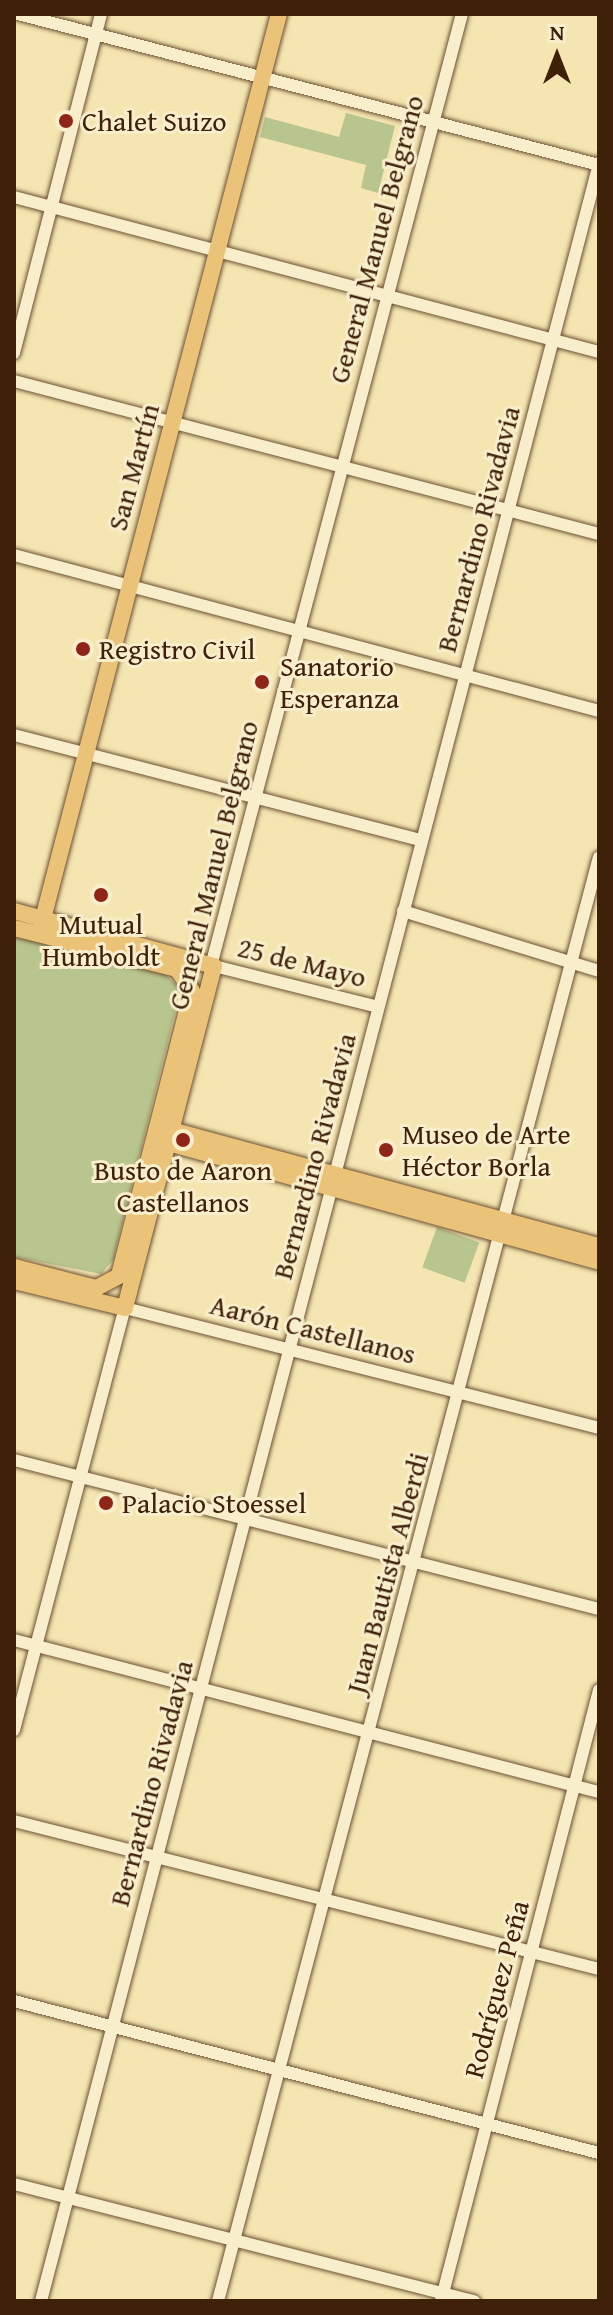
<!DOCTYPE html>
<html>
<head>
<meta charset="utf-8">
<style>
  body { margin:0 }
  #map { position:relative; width:613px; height:2315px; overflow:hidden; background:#f5e5b1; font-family:"Gentium Book Plus",serif }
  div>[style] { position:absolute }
  .green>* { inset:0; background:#b8c58e; transform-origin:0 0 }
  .roads { filter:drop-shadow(0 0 2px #6c5133) drop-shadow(0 0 2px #6c5133) }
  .minor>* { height:12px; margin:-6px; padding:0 6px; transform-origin:6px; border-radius:6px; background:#f8eecc }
  .major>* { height:16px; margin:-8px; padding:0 8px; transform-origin:8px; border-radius:8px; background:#eac278 }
  .dots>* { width:22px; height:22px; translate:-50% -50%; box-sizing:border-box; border:4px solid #f8eecc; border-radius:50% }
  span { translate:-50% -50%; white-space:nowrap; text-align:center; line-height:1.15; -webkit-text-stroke:6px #f8eecc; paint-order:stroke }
  .poi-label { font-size:28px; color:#3f2009 }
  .left { translate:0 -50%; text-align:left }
  .street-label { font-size:28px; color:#3f2009 }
  .frame { position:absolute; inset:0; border:16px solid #3f2009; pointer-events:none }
  .north { position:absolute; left:517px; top:16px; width:80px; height:80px; -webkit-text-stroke:6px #f8eecc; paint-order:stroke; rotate:0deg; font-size:22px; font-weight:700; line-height:32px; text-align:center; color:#3f2009 }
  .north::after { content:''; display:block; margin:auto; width:28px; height:36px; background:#3f2009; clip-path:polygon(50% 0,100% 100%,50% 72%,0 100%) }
</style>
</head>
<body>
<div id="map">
  <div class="green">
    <div style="clip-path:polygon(346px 113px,395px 126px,378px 193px,361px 188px,366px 165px,260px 137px,265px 117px,339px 137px)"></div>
    <div style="clip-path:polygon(14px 935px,164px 973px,181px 989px,113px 1260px,101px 1274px,14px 1257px)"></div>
    <div style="left:437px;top:1227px;width:45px;height:43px;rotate:20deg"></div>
  </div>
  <div class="roads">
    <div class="minor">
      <div style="left:18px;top:14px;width:600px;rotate:14.57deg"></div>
      <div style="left:14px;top:197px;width:605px;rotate:14.84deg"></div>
      <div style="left:14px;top:353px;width:350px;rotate:-75.6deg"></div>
      <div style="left:14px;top:381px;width:605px;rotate:14.66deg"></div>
      <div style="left:14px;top:555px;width:605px;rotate:14.93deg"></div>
      <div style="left:14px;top:735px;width:420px;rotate:14.5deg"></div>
      <div style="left:403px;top:911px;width:205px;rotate:17deg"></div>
      <div style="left:212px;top:962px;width:980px;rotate:-75.23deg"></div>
      <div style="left:214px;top:966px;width:169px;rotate:14deg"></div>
      <div style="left:14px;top:1460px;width:604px;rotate:14.29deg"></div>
      <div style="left:14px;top:1640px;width:604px;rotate:14.57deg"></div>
      <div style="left:14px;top:1730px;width:436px;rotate:-75.3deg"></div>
      <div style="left:125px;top:1308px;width:489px;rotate:14.2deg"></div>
      <div style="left:14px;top:1821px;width:603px;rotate:14.2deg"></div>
      <div style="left:14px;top:2001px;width:604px;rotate:14.57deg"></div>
      <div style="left:14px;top:2184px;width:475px;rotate:14.3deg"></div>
      <div style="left:41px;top:2301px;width:2210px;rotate:-75.37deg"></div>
      <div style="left:218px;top:2301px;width:1493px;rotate:-75.22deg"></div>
      <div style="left:441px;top:2301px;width:631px;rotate:-75.5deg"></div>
    </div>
    <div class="major">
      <div style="left:14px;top:911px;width:207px;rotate:15.4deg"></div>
      <div style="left:214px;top:966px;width:353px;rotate:104.6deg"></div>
      <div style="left:125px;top:1308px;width:114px;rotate:-166.3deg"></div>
      <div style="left:14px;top:928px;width:168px;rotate:14.1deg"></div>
      <div style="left:177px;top:969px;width:27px;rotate:56deg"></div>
      <div style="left:192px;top:991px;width:294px;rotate:104.4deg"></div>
      <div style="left:119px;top:1276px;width:26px;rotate:152deg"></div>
      <div style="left:96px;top:1288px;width:85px;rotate:-165.6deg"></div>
      <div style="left:39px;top:934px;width:951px;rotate:-75.38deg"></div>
      <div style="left:164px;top:1128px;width:451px;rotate:15.2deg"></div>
      <div style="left:161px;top:1141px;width:454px;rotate:15.4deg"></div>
    </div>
  </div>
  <div class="dots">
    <div style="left:66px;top:121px;background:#8f2418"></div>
    <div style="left:83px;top:649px;background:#8f2418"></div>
    <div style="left:262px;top:682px;background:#8f2418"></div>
    <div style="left:101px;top:895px;background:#8f2418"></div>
    <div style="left:183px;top:1140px;background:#8f2418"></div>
    <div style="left:386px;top:1150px;background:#8f2418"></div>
    <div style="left:106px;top:1503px;background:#8f2418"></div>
  </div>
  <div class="poi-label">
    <span class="left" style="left:82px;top:121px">Chalet Suizo</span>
    <span class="left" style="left:99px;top:649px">Registro Civil</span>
    <span class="left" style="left:280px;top:682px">Sanatorio<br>Esperanza</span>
    <span style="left:101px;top:940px">Mutual<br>Humboldt</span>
    <span class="left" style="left:402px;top:1150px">Museo de Arte<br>Héctor Borla</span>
    <span style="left:183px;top:1186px">Busto de Aaron<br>Castellanos</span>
    <span class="left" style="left:122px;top:1503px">Palacio Stoessel</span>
  </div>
  <div class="street-label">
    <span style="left:376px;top:239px;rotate:-75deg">General Manuel Belgrano</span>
    <span style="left:133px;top:467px;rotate:-75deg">San Martín</span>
    <span style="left:478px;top:529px;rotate:-75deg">Bernardino Rivadavia</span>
    <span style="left:213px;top:865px;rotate:-76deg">General Manuel Belgrano</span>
    <span style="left:302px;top:962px;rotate:14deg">25 de Mayo</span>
    <span style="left:314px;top:1156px;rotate:-75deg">Bernardino Rivadavia</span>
    <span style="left:313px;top:1329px;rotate:14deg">Aarón Castellanos</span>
    <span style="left:387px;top:1573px;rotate:-75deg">Juan Bautista Alberdi</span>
    <span style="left:151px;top:1783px;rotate:-75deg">Bernardino Rivadavia</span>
    <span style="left:496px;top:1989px;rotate:-75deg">Rodríguez Peña</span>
  </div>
  <div class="frame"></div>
  <div class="north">N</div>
</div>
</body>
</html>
